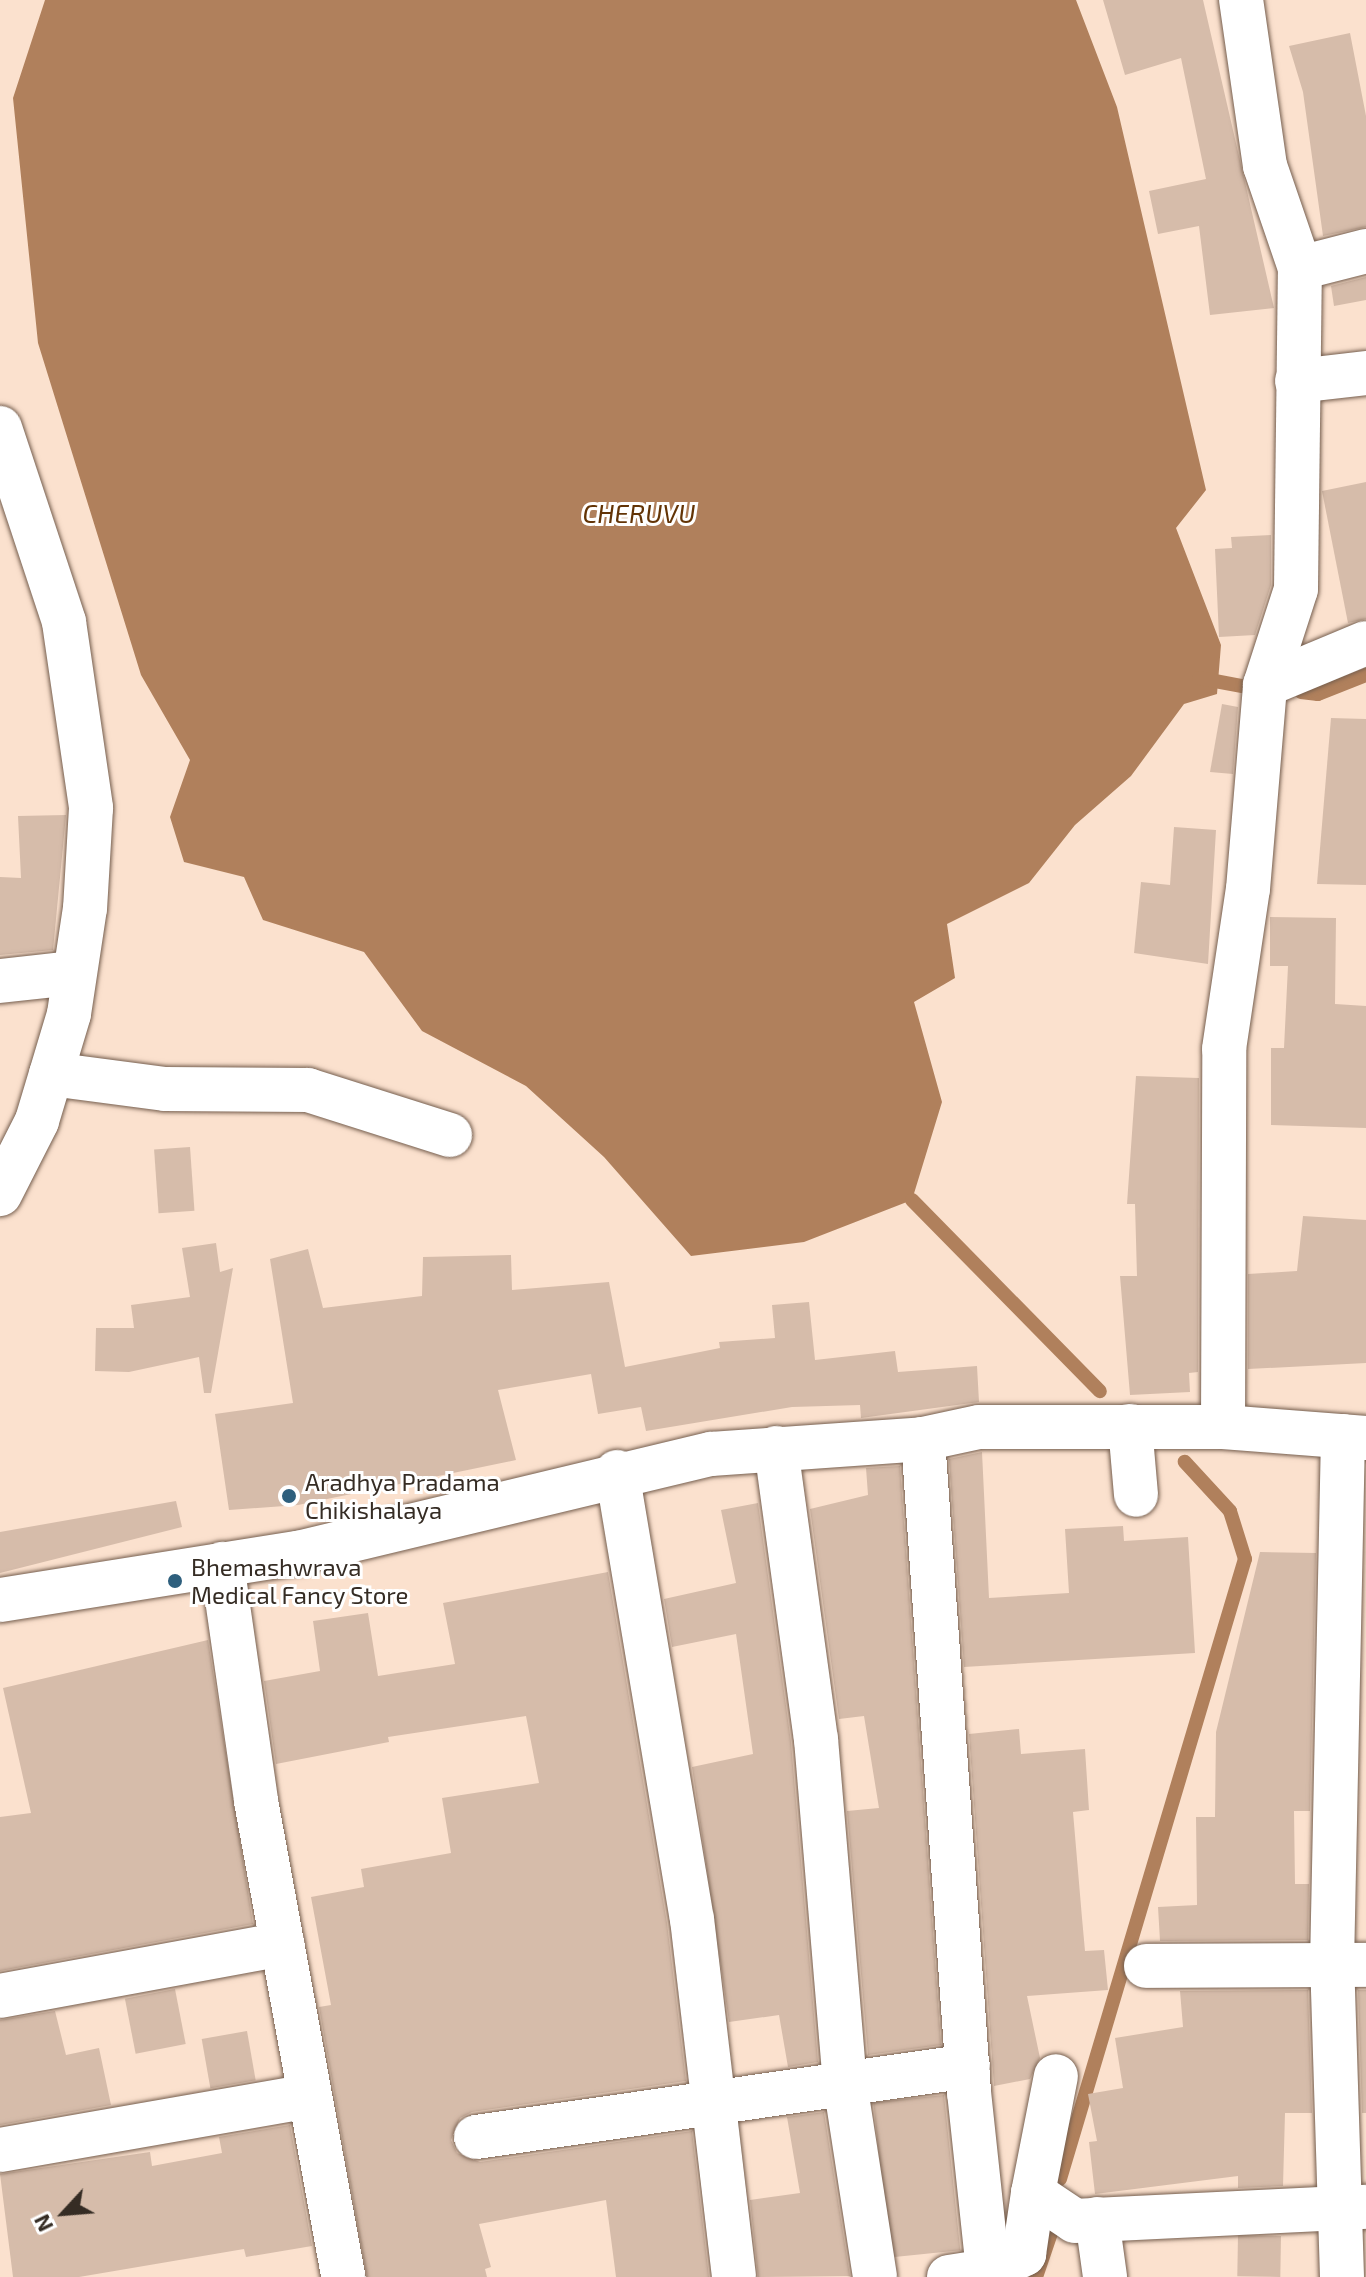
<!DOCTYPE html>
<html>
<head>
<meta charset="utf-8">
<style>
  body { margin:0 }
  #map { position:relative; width:1366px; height:2277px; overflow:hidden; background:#fbe1ce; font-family:"Exo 2",sans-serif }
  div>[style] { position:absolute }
  .water>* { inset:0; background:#b0805c }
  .stream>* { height:14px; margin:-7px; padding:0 7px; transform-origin:7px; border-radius:7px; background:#b0805c }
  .building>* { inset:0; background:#d6bcaa; transform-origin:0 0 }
  .roads { filter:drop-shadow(0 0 2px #755e4e) drop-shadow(0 0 2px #755e4e) }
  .minor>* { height:44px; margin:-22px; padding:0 22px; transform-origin:22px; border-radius:22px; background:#fff }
  .major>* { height:44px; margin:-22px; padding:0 22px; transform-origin:22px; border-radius:22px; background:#fff }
  .dots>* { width:22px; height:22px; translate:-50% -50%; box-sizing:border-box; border:4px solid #fff; border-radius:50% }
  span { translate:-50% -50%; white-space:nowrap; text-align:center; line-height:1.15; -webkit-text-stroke:6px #fff; paint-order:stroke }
  .poi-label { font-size:24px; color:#352c24 }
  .left { translate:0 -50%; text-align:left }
  .water-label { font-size:26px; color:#633406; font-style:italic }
  .north { position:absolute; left:24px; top:2173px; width:80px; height:80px; -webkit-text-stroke:6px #fff; paint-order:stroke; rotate:244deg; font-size:22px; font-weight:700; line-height:32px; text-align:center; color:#352c24 }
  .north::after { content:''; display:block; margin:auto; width:28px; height:36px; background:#352c24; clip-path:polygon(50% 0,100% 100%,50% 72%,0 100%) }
</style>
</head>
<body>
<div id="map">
  <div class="water">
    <div style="clip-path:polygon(45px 0,1076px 0,1117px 107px,1206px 490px,1176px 528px,1221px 645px,1217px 694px,1184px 704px,1131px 776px,1075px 825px,1029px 883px,947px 924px,955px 978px,914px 1002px,942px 1102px,912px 1200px,804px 1242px,691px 1256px,604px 1157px,526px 1086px,422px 1031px,364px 952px,263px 920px,244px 877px,184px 862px,170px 817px,190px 760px,141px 675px,38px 343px,13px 98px)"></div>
  </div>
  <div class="stream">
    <div style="left:1199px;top:678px;width:44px;rotate:10.5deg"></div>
    <div style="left:1301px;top:692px;width:17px;rotate:7deg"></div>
    <div style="left:1318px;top:694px;width:52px;rotate:-21.6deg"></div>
    <div style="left:912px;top:1200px;width:268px;rotate:45.5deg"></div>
    <div style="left:1060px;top:2179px;width:647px;rotate:-73.39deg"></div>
    <div style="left:1245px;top:1559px;width:50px;rotate:-107.4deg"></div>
    <div style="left:1230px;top:1511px;width:67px;rotate:-132.6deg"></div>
    <div style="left:1036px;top:2277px;width:50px;rotate:-71.2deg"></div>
  </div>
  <div class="building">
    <div style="clip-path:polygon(1103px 0,1203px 0,1274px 308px,1210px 315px,1199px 226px,1158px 234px,1149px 191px,1206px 179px,1181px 58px,1125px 75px)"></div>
    <div style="clip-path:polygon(1350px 33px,1366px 116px,1366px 227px,1323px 236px,1303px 92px,1289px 46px)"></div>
    <div style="clip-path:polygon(1366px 277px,1366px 300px,1334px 306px,1331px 286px)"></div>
    <div style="clip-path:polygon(1366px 482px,1366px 619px,1348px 623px,1322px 491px)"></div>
    <div style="clip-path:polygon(1271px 535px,1271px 585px,1255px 635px,1219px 637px,1215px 549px,1232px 548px,1231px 537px)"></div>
    <div style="clip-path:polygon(1222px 704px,1238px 707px,1233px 774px,1210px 772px)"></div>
    <div style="clip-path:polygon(1331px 718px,1366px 719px,1366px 885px,1317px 884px)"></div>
    <div style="clip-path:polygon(66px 815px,53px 950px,0 955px,0 877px,21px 878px,18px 816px)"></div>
    <div style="clip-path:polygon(1174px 827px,1216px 830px,1208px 964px,1134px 953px,1141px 882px,1170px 885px)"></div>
    <div style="clip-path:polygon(1270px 917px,1336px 918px,1335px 1004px,1366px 1006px,1366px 1128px,1271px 1125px,1271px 1048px,1284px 1048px,1288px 966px,1270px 966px)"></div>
    <div style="clip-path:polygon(1136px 1076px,1199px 1078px,1198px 1372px,1189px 1373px,1190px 1392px,1130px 1395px,1120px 1276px,1137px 1276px,1135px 1204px,1127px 1204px)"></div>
    <div style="left:190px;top:1147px;width:64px;height:36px;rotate:86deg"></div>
    <div style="clip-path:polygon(1303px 1216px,1366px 1220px,1366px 1363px,1248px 1369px,1248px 1274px,1297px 1271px)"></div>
    <div style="clip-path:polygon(216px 1243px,220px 1272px,233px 1268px,211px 1393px,204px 1393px,199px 1357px,129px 1372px,95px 1371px,96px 1328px,134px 1328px,131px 1305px,190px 1297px,182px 1248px)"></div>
    <div style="clip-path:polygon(308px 1249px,323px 1308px,422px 1296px,423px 1257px,511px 1255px,512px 1290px,609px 1282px,625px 1367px,720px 1348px,719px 1342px,775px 1338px,772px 1305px,809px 1302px,815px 1360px,895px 1351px,898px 1372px,977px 1366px,979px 1402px,861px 1418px,860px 1405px,792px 1407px,646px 1431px,641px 1407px,598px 1414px,591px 1374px,498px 1390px,516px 1460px,298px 1505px,229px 1510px,215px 1414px,293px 1403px,270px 1259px)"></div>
    <div style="clip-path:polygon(982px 1452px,989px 1598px,1069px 1593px,1065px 1529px,1123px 1526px,1124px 1541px,1188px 1537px,1195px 1653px,964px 1667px,949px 1459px)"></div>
    <div style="clip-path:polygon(900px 1466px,941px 2045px,868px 2055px,847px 1811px,879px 1808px,864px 1716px,839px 1719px,810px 1509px,868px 1495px,866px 1468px)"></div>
    <div style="clip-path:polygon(176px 1501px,182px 1527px,0 1573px,0 1532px)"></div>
    <div style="clip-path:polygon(758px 1503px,791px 1742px,818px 2062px,788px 2067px,779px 2015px,729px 2022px,692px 1767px,753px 1754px,736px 1634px,672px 1647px,664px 1599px,736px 1583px,721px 1510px)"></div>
    <div style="clip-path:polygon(1260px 1552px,1316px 1553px,1310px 1811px,1294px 1811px,1295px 1884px,1309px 1884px,1308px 1940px,1160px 1941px,1158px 1907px,1197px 1905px,1196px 1817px,1215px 1817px,1216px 1732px)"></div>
    <div style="clip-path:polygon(608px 1572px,667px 1923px,686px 2081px,472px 2112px,460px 2118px,451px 2140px,457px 2153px,480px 2162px,692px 2131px,709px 2277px,616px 2277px,606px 2200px,479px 2224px,491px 2267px,485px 2269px,487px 2277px,367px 2277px,319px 2007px,331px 2005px,311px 1897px,364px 1887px,361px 1869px,451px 1853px,442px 1798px,539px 1783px,526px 1716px,388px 1737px,389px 1742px,276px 1764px,264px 1681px,320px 1671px,313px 1621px,368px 1613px,378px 1676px,455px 1664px,443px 1603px)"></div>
    <div style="clip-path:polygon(208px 1640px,253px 1924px,0 1971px,0 1817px,31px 1813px,3px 1688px)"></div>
    <div style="clip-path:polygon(1019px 1729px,1021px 1754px,1085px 1749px,1089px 1810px,1073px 1812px,1082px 1918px,1085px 1951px,1104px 1950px,1108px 1990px,1027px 1996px,1040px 2058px,1030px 2079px,994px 2086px,969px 1734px)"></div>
    <div style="left:175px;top:1989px;width:56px;height:51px;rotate:79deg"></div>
    <div style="clip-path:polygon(1308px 1990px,1312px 2113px,1285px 2113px,1283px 2186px,1238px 2188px,1238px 2176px,1095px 2194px,1089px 2142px,1097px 2141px,1088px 2094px,1123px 2088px,1115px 2038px,1183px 2027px,1180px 1991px)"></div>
    <div style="clip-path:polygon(1358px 1990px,1366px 1990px,1366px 2113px,1362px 2113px)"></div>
    <div style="clip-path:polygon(55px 2011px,66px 2055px,99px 2048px,111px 2105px,0 2125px,0 2020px)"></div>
    <div style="left:247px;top:2031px;width:50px;height:46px;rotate:80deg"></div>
    <div style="left:944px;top:2095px;width:156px;height:71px;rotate:84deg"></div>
    <div style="clip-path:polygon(824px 2112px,850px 2276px,758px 2277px,750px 2200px,800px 2193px,787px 2117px)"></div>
    <div style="clip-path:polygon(290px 2125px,312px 2246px,246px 2257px,244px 2249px,79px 2277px,13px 2277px,0 2174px,150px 2152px,152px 2166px,222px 2153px,219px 2137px)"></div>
    <div style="left:1281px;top:2236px;width:41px;height:43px;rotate:91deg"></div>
  </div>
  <div class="roads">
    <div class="minor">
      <div style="left:1300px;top:268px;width:68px;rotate:-14.4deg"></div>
      <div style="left:1297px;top:381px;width:69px;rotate:-6.6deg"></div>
      <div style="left:0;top:428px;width:204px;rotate:71.7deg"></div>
      <div style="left:64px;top:622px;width:188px;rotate:81.7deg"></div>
      <div style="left:91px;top:808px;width:100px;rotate:93.4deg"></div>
      <div style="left:85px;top:908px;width:107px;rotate:98.6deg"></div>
      <div style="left:69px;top:1014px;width:112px;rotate:106.7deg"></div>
      <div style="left:37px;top:1121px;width:82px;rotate:116.9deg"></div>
      <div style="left:1265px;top:685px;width:109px;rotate:-22.6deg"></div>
      <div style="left:0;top:981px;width:72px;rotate:-6.3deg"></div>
      <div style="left:51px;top:1074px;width:115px;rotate:7.5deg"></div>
      <div style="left:165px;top:1089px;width:143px;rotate:0.4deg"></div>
      <div style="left:308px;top:1090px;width:149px;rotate:17.6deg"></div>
      <div style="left:1130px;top:1426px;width:69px;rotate:85deg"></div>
      <div style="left:1223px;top:1427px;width:378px;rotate:-89.8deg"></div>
      <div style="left:1224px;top:1049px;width:162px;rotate:-81.5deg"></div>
      <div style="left:1248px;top:889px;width:205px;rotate:-85.2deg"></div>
      <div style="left:1265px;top:685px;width:101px;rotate:-72.1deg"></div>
      <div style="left:1296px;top:589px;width:321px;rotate:-89.3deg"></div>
      <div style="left:1300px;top:268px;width:108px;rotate:-108.9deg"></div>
      <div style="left:1265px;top:166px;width:168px;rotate:-98.2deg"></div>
      <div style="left:923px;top:1439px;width:655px;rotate:85.97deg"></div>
      <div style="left:969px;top:2092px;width:180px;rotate:83.9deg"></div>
      <div style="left:776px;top:1448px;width:294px;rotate:82.2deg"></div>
      <div style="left:816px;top:1739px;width:345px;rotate:85.2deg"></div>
      <div style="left:845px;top:2083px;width:196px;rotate:81.2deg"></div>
      <div style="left:617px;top:1472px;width:453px;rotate:80.5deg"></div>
      <div style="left:692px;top:1919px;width:360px;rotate:83.3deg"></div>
      <div style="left:222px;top:1564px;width:239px;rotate:81.8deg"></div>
      <div style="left:256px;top:1801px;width:484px;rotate:79.6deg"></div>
      <div style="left:1146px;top:1966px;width:220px;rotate:-0.3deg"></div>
      <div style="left:0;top:1996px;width:287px;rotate:-10.4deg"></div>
      <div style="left:476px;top:2137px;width:497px;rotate:-8.2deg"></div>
      <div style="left:0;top:2150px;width:314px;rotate:-9.9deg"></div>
      <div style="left:1033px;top:2193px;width:119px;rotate:-78.9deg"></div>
      <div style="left:1097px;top:2219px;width:59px;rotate:82.1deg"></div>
      <div style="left:949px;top:2277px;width:39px;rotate:-9deg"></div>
      <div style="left:988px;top:2271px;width:40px;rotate:-25deg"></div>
      <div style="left:1024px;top:2254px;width:62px;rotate:-81.6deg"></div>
      <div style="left:1033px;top:2193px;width:50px;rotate:33.7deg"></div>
      <div style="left:1075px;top:2221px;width:291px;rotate:-2.8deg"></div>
      <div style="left:1342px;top:2277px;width:312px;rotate:-91.8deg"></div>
      <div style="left:1332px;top:1965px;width:529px;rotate:-88.81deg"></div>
    </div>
    <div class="major">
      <div style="left:0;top:1600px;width:302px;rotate:-9deg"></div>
      <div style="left:298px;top:1553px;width:425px;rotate:-13.5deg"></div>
      <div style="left:711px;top:1454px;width:213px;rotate:-4deg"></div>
      <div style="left:923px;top:1439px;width:57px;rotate:-12.1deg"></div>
      <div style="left:979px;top:1427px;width:244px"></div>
      <div style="left:1223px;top:1427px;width:143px;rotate:4.4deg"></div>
    </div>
  </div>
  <div class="dots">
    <div style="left:289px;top:1496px;background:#2e5f7d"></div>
    <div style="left:175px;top:1581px;background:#2e5f7d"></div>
  </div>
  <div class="poi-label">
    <span class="left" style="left:305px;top:1496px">Aradhya Pradama<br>Chikishalaya</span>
    <span class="left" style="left:191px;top:1581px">Bhemashwrava<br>Medical Fancy Store</span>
  </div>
  <div class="water-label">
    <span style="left:639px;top:513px">CHERUVU</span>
  </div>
  <div class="north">N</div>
</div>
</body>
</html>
